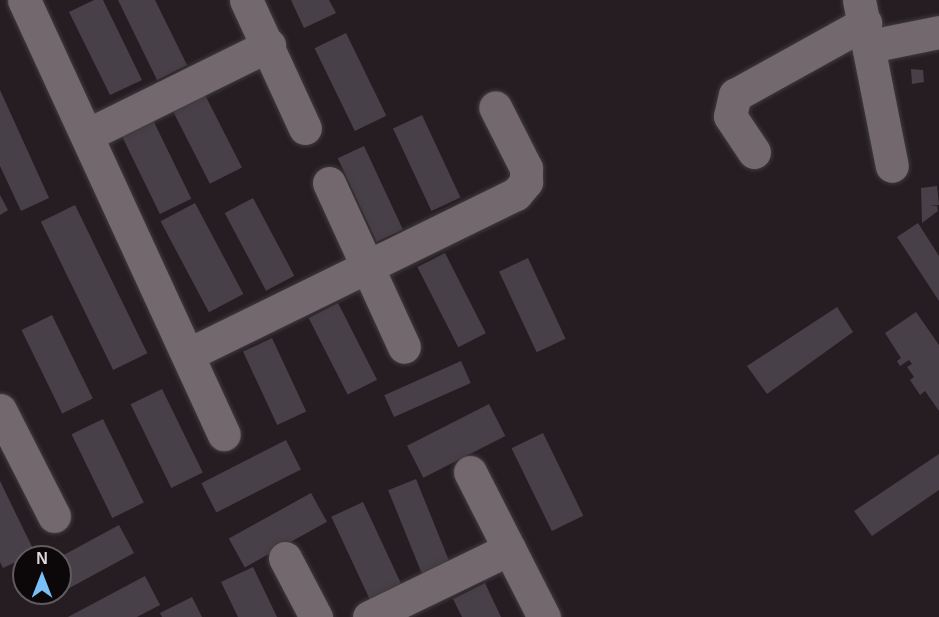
<!DOCTYPE html>
<html>
<head>
<meta charset="utf-8">
<style>
  body { margin:0 }
  #map { position:relative; width:939px; height:617px; overflow:hidden; background:#251d22; font-family:Helvetica,sans-serif }
  div>[style] { position:absolute }
  .building>* { inset:0; background:#474048; transform-origin:0 0 }
  .roads { filter:drop-shadow(0 0 2px #40393d) drop-shadow(0 0 2px #40393d) }
  .minor>* { height:33px; margin:-16.5px; padding:0 16.5px; transform-origin:16.5px; border-radius:16.5px; background:#72686e }
  span { translate:-50% -50%; white-space:nowrap; text-align:center; line-height:1.15; -webkit-text-stroke:5px #0c080a; paint-order:stroke }
  .north { position:absolute; left:12px; top:545px; width:60px; height:60px; box-sizing:border-box; background:#0c080a; border:2px solid #605b5e; border-radius:50%; rotate:0deg; font-size:16px; font-weight:700; line-height:24px; text-align:center; color:#ded8db }
  .north::after { content:''; display:block; margin:auto; width:21px; height:27px; background:#79bff8; clip-path:polygon(50% 0,100% 100%,50% 72%,0 100%) }
</style>
</head>
<body>
<div id="map">
  <div class="building">
    <div style="clip-path:polygon(94px 0,103px 0,142px 80px,110px 95px,69px 12px)"></div>
    <div style="clip-path:polygon(118px 0,155px 0,187px 65px,157px 80px)"></div>
    <div style="clip-path:polygon(291px 0,329px 0,336px 13px,304px 28px)"></div>
    <div style="left:346px;top:33px;width:92px;height:35px;rotate:64deg"></div>
    <div style="clip-path:polygon(911px 69px,923px 70px,924px 82px,912px 84px)"></div>
    <div style="left:202px;top:89px;width:88px;height:36px;rotate:63deg"></div>
    <div style="clip-path:polygon(0 90px,49px 198px,21px 211px,0 166px)"></div>
    <div style="left:422px;top:115px;width:91px;height:32px;rotate:65deg"></div>
    <div style="left:151px;top:116px;width:92px;height:35px;rotate:64deg"></div>
    <div style="left:364px;top:146px;width:92px;height:29px;rotate:65deg"></div>
    <div style="clip-path:polygon(937px 186px,939px 205px,929px 206px,937px 206px,938px 211px,922px 223px,921px 188px)"></div>
    <div style="clip-path:polygon(0 195px,8px 210px,0 215px)"></div>
    <div style="left:253px;top:198px;width:88px;height:32px;rotate:62deg"></div>
    <div style="left:195px;top:203px;width:103px;height:39px;rotate:62deg"></div>
    <div style="left:75px;top:205px;width:165px;height:38px;rotate:64deg"></div>
    <div style="clip-path:polygon(918px 223px,939px 256px,939px 301px,897px 237px)"></div>
    <div style="left:445px;top:253px;width:90px;height:31px;rotate:63deg"></div>
    <div style="left:528px;top:258px;width:89px;height:32px;rotate:65deg"></div>
    <div style="left:338px;top:303px;width:86px;height:33px;rotate:63deg"></div>
    <div style="clip-path:polygon(837px 307px,853px 332px,767px 394px,747px 366px)"></div>
    <div style="clip-path:polygon(916px 312px,939px 345px,939px 411px,925px 391px,920px 395px,910px 380px,914px 377px,907px 367px,912px 364px,909px 360px,900px 366px,897px 361px,901px 358px,885px 333px)"></div>
    <div style="left:52px;top:315px;width:93px;height:34px;rotate:64deg"></div>
    <div style="left:272px;top:338px;width:81px;height:32px;rotate:65deg"></div>
    <div style="left:461px;top:361px;width:24px;height:84px;rotate:66deg"></div>
    <div style="left:162px;top:389px;width:93px;height:35px;rotate:64deg"></div>
    <div style="left:489px;top:404px;width:36px;height:92px;rotate:63deg"></div>
    <div style="left:103px;top:419px;width:93px;height:35px;rotate:64deg"></div>
    <div style="left:543px;top:433px;width:92px;height:35px;rotate:64deg"></div>
    <div style="left:286px;top:440px;width:33px;height:95px;rotate:63deg"></div>
    <div style="clip-path:polygon(939px 454px,939px 490px,872px 536px,854px 511px)"></div>
    <div style="left:416px;top:479px;width:92px;height:30px;rotate:68deg"></div>
    <div style="clip-path:polygon(0 481px,35px 553px,3px 568px,0 562px)"></div>
    <div style="left:311px;top:493px;width:33px;height:94px;rotate:61deg"></div>
    <div style="left:363px;top:502px;width:93px;height:35px;rotate:65deg"></div>
    <div style="clip-path:polygon(119px 525px,134px 553px,51px 598px,49px 593px,60px 593px,60px 557px)"></div>
    <div style="clip-path:polygon(253px 567px,277px 617px,238px 617px,221px 582px)"></div>
    <div style="clip-path:polygon(145px 576px,160px 605px,137px 617px,68px 617px)"></div>
    <div style="clip-path:polygon(485px 583px,501px 617px,462px 617px,453px 599px)"></div>
    <div style="clip-path:polygon(192px 597px,202px 617px,162px 617px,160px 613px)"></div>
  </div>
  <div class="roads">
    <div class="minor">
      <div style="left:24px;top:0;width:478px;rotate:65.3deg"></div>
      <div style="left:246px;top:0;width:141px;rotate:65.3deg"></div>
      <div style="left:859px;top:0;width:169px;rotate:78.8deg"></div>
      <div style="left:870px;top:46px;width:70px;rotate:-11.5deg"></div>
      <div style="left:89px;top:134px;width:201px;rotate:-26.3deg"></div>
      <div style="left:754px;top:152px;width:43px;rotate:-123.7deg"></div>
      <div style="left:730px;top:116px;width:22px;rotate:-77deg"></div>
      <div style="left:735px;top:95px;width:149px;rotate:-29deg"></div>
      <div style="left:329px;top:183px;width:180px;rotate:65.4deg"></div>
      <div style="left:189px;top:354px;width:364px;rotate:-26.1deg"></div>
      <div style="left:516px;top:194px;width:16px;rotate:-50deg"></div>
      <div style="left:526px;top:182px;width:14px;rotate:-90deg"></div>
      <div style="left:526px;top:168px;width:68px;rotate:-116.9deg"></div>
      <div style="left:0;top:410px;width:119px;rotate:63deg"></div>
      <div style="left:470px;top:472px;width:163px;rotate:63deg"></div>
      <div style="left:285px;top:558px;width:67px;rotate:62.3deg"></div>
      <div style="left:369px;top:617px;width:156px;rotate:-25.9deg"></div>
    </div>
  </div>
  <div class="north">N</div>
</div>
</body>
</html>
